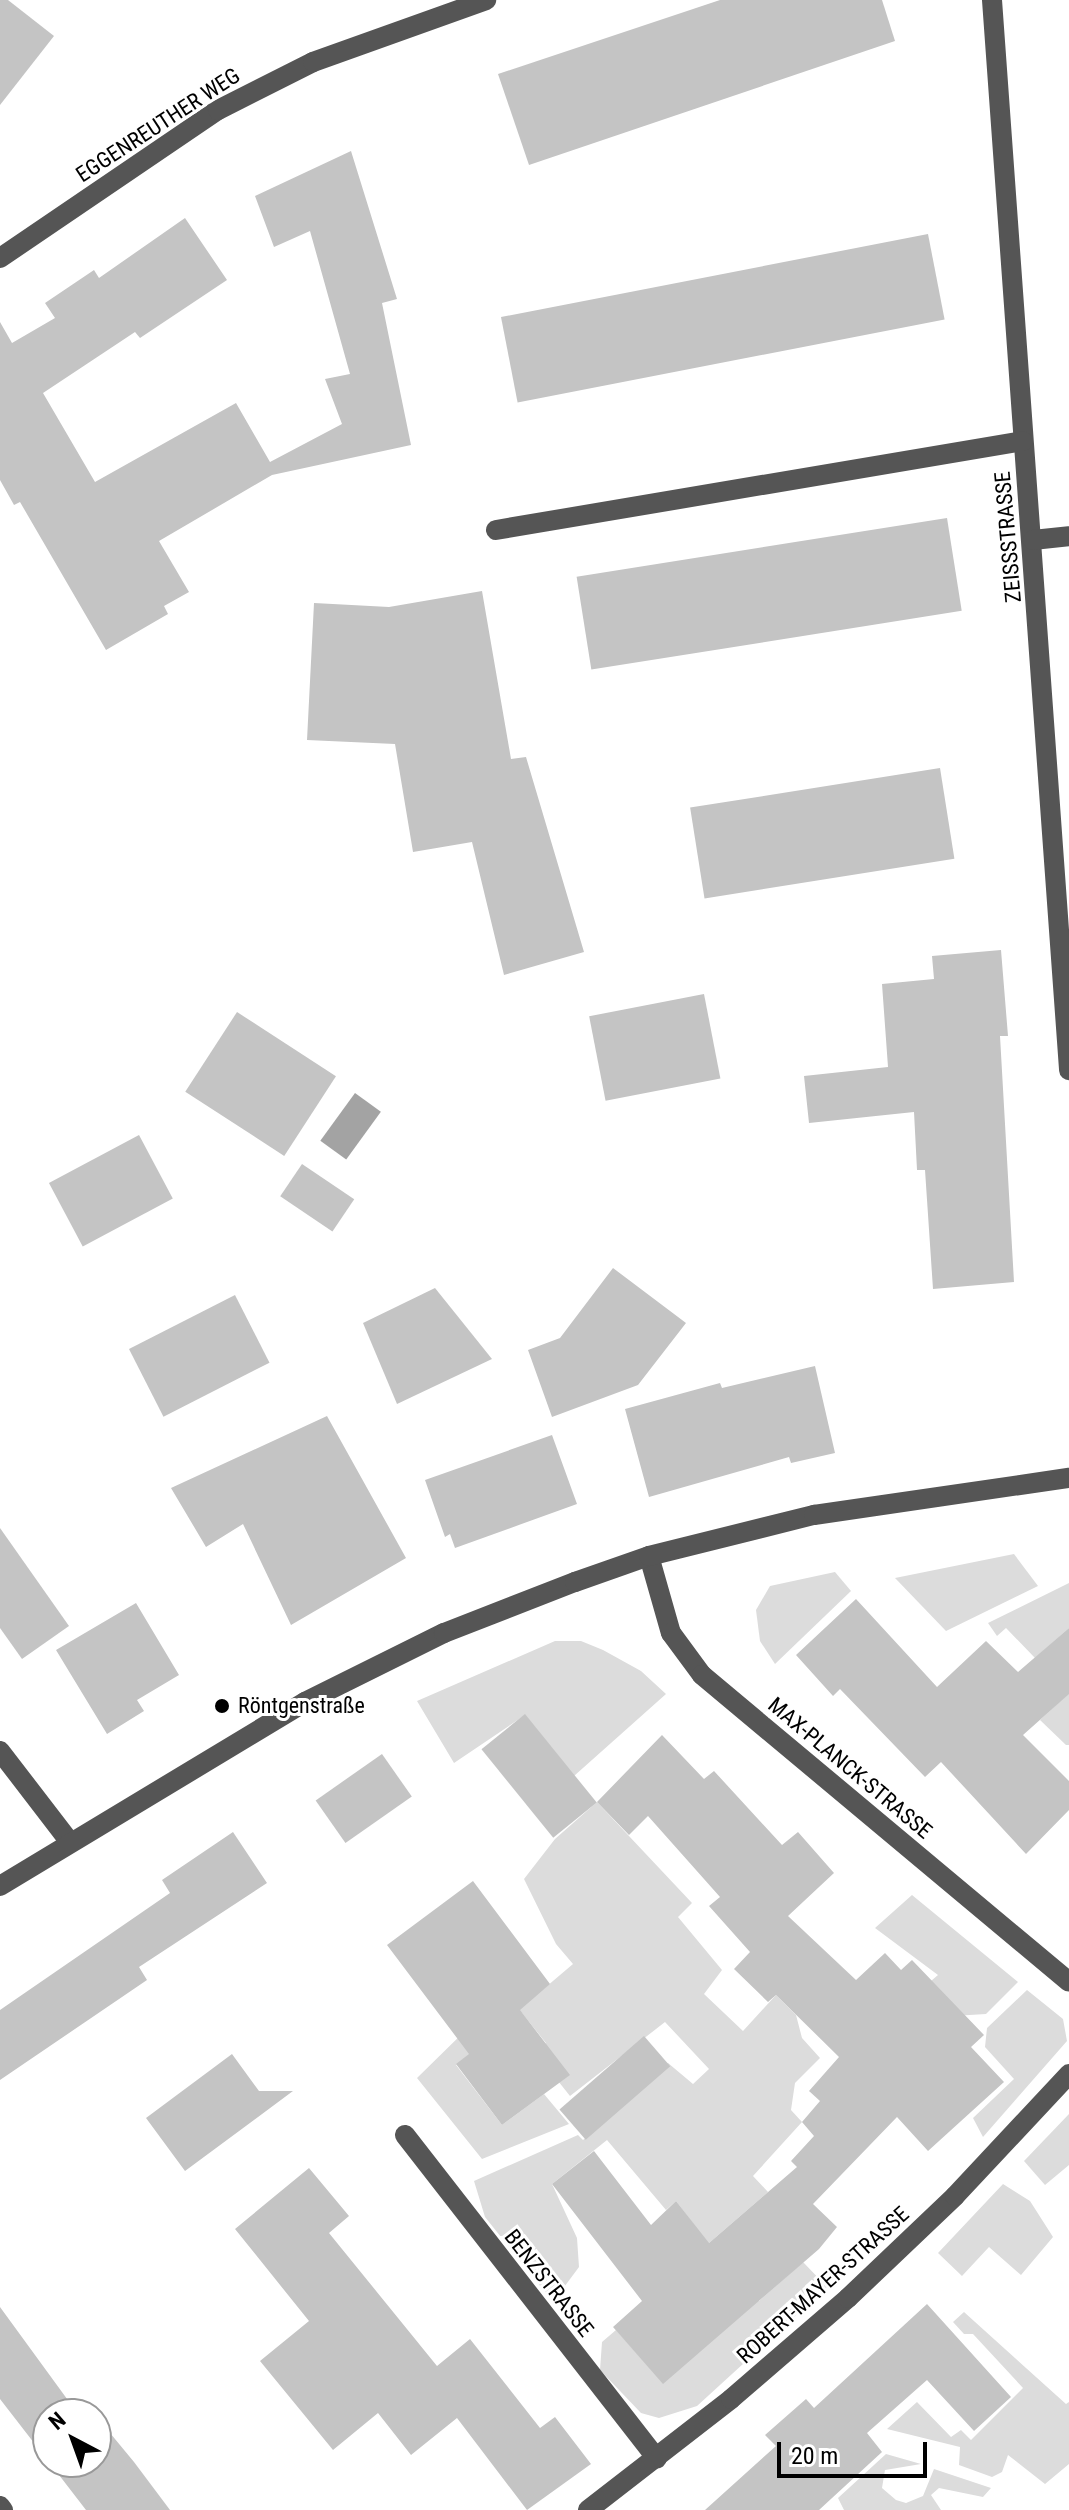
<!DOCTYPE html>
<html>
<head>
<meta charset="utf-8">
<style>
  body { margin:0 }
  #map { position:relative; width:1069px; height:2510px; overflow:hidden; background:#fff; font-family:"Roboto Condensed",sans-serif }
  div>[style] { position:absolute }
  .green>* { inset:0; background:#dcdcdc }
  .water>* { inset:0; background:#a3a3a3; transform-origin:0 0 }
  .building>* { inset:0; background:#c4c4c4; transform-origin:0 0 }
  .minor>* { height:20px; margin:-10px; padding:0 10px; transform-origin:10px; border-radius:10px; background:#555 }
  .dots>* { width:22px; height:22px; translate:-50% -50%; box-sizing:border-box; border:4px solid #fff; border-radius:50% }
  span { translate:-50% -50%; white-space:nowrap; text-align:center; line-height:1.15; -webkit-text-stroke:6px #fff; paint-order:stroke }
  .street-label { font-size:22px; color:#000 }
  .poi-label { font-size:22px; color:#000 }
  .left { translate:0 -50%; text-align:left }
  .north { position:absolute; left:32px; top:2398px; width:80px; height:80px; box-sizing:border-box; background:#fff; border:2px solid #999; border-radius:50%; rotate:319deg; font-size:22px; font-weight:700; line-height:32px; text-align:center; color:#000 }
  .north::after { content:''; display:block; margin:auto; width:28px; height:36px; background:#000; clip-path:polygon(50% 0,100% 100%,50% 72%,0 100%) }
  .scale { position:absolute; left:777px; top:2442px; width:150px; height:36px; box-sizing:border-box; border:4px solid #000; border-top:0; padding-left:10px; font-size:24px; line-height:28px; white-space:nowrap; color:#000; -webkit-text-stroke:6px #fff; paint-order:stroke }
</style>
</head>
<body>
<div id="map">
  <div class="green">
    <div style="clip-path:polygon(1014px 1554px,1038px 1586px,946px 1631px,895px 1578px)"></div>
    <div style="clip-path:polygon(835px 1572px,851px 1591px,775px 1664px,760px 1641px,756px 1610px,770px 1586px)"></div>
    <div style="clip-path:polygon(1069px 1583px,1069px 1628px,1035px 1658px,1006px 1628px,997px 1636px,988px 1623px)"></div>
    <div style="clip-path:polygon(555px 1641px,581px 1641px,603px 1650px,641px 1671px,666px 1694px,574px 1776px,525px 1715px,454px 1763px,417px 1701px)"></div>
    <div style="clip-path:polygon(1069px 1693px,1069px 1745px,1066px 1745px,1040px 1720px)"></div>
    <div style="clip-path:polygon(597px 1802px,692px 1903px,678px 1917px,722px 1970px,704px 1994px,743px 2031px,776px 1995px,796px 2015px,802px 2038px,820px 2058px,795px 2083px,791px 2110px,802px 2122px,753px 2176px,768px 2192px,709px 2243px,759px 2301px,803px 2262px,827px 2287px,697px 2406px,659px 2418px,641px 2413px,600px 2370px,602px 2342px,616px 2330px,663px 2383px,695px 2226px,676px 2201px,666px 2210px,607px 2140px,552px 2184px,577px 2238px,579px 2267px,553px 2302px,485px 2217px,474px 2181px,578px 2135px,583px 2140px,668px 2063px,693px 2084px,709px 2069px,665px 2022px,570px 2096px,535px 2052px,546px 2043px,522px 2013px,456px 2065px,502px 2125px,544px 2094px,569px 2124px,482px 2159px,417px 2078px,524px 1973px,540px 1992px,573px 1964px,556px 1944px,524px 1879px,555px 1839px)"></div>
    <div style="clip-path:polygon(912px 1895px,1018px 1982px,986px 2014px,953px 2016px,924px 1987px,938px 1975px,875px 1928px)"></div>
    <div style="clip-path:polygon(1027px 1990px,1063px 2019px,1067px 2041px,983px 2137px,973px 2118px,1014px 2079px,985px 2047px,987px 2028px)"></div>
    <div style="clip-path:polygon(1069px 2114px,1069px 2165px,1045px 2185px,1024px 2161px)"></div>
    <div style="clip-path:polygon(1003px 2184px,1030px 2201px,1053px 2237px,1021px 2275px,989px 2247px,962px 2276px,938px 2253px)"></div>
    <div style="clip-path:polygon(964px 2312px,1066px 2404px,1069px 2402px,1069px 2464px,1045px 2484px,1008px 2455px,1002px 2472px,992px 2477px,959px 2465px,960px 2447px,887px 2429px,917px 2402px,951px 2437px,961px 2430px,971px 2440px,1023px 2388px,973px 2334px,964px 2334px,953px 2322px)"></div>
    <div style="clip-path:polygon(886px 2454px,921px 2464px,885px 2470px,882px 2488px,896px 2500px,906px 2503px,923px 2496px,934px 2469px,991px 2488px,983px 2497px,939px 2488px,931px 2495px,941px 2510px,844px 2510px,838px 2498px)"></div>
  </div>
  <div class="water">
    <div style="left:355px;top:1093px;width:32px;height:59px;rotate:36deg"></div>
  </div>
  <div class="building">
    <div style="clip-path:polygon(0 0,8px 0,54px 36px,0 105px)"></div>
    <div style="clip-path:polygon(720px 0,882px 0,895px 41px,529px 165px,498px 74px)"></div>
    <div style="clip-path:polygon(351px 151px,397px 299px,382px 303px,411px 445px,272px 475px,159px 541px,189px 592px,164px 606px,168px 614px,106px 650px,20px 502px,14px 505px,0 480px,0 322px,12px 343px,55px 318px,45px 303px,94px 270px,99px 278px,185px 218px,227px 280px,140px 338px,135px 332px,43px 393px,95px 482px,236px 403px,270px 462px,342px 424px,325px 379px,350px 374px,310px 231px,274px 247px,255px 196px)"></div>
    <div style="left:928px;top:234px;width:87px;height:435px;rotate:79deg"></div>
    <div style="left:947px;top:518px;width:94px;height:375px;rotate:81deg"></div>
    <div style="clip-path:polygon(482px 591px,511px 759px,526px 757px,584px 952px,504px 975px,472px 842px,413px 852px,395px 744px,307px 740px,314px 603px,389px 607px)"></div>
    <div style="left:940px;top:768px;width:92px;height:253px;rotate:81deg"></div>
    <div style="clip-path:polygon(1001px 950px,1008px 1036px,1000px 1036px,1014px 1282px,933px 1289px,925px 1170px,917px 1170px,914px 1112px,809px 1123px,804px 1076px,888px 1067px,882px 984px,934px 979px,932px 956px)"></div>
    <div style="left:704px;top:994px;width:86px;height:117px;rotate:79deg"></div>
    <div style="left:237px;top:1012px;width:118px;height:95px;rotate:33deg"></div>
    <div style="left:139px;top:1135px;width:72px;height:102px;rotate:62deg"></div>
    <div style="left:302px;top:1164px;width:63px;height:39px;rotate:34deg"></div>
    <div style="clip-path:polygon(613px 1268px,686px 1323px,638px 1385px,552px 1417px,528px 1350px,560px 1338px)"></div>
    <div style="clip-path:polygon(435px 1288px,492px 1359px,397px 1404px,363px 1323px)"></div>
    <div style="left:235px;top:1295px;width:76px;height:119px;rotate:63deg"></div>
    <div style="clip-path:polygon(815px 1366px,835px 1453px,791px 1463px,789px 1457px,649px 1497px,625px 1409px,720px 1383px,722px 1388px)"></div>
    <div style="clip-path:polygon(327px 1416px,406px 1558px,291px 1625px,243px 1524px,206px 1547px,171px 1488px)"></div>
    <div style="clip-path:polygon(552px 1435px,577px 1504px,455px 1548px,450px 1534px,445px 1537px,425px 1480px)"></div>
    <div style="clip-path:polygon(0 1528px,69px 1626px,22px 1659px,0 1628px)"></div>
    <div style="clip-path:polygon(856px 1599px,937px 1687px,986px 1641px,1018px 1672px,1069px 1628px,1069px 1694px,1023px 1735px,1069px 1781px,1069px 1810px,1026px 1854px,941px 1762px,925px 1777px,840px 1689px,833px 1696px,796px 1655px)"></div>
    <div style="clip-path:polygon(136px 1603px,179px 1675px,137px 1700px,144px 1711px,107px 1734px,56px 1650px)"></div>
    <div style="left:525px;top:1714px;width:114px;height:56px;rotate:51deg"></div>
    <div style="clip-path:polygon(662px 1735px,704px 1779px,714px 1771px,782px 1845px,798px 1832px,834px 1873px,788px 1916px,856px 1980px,885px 1953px,901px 1970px,912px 1960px,984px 2035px,971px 2047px,1004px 2082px,928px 2151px,897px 2117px,813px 2204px,837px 2227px,819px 2249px,663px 2384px,613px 2327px,642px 2301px,552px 2184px,594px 2151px,651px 2225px,676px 2201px,709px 2243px,797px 2167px,791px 2161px,814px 2136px,802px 2122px,820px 2101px,809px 2091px,839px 2057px,776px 1995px,768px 2002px,734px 1969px,750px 1952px,709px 1906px,720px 1897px,648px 1816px,629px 1835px,597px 1802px)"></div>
    <div style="left:382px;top:1754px;width:52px;height:81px;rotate:55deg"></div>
    <div style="clip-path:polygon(233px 1832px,267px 1883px,139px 1967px,147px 1980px,0 2080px,0 2010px,170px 1893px,162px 1880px)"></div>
    <div style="clip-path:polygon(473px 1881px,550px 1984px,520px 2010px,570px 2075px,502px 2125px,456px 2064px,469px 2054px,387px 1945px)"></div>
    <div style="left:644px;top:2036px;width:40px;height:112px;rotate:49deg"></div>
    <div style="clip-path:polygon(232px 2054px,259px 2091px,293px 2091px,185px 2171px,146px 2118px)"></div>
    <div style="clip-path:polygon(309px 2168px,349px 2216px,329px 2233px,437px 2366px,470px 2339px,540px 2428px,555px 2417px,591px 2464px,527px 2510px,457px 2418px,411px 2455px,378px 2413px,333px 2450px,260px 2361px,309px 2321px,235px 2229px)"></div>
    <div style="clip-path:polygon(927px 2304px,1011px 2397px,974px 2431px,927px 2380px,867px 2433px,882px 2452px,819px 2510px,705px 2510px,776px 2446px,765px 2435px,806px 2399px,814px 2408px)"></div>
    <div style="clip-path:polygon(0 2307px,78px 2414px,48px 2414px,48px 2461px,0 2399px)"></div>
    <div style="clip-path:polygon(96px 2416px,134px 2462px,170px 2510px,86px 2510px,49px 2462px,96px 2462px)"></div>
  </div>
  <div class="minor">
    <div style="left:992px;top:0;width:1073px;rotate:85.88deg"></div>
    <div style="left:0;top:258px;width:263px;rotate:-34.2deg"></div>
    <div style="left:218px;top:110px;width:106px;rotate:-26.8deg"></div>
    <div style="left:313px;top:62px;width:184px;rotate:-19.7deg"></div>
    <div style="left:496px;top:530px;width:534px;rotate:-9.59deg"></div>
    <div style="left:1033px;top:540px;width:36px;rotate:-6deg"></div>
    <div style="left:649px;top:1556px;width:80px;rotate:74.1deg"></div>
    <div style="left:671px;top:1633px;width:52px;rotate:53.6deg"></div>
    <div style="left:702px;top:1675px;width:478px;rotate:39.9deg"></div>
    <div style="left:0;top:1751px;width:113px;rotate:52.5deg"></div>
    <div style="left:0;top:1886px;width:356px;rotate:-31.1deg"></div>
    <div style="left:305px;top:1702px;width:155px;rotate:-26.4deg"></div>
    <div style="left:444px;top:1633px;width:141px;rotate:-21.3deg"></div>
    <div style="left:575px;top:1582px;width:78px;rotate:-19.4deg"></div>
    <div style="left:649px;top:1556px;width:170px;rotate:-14deg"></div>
    <div style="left:814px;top:1515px;width:258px;rotate:-8.3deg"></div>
    <div style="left:405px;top:2135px;width:410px;rotate:52.1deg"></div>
    <div style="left:0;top:2506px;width:5px;rotate:53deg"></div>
    <div style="left:588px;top:2510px;width:181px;rotate:-37.8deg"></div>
    <div style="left:731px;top:2399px;width:155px;rotate:-40.8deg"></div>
    <div style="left:848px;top:2298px;width:148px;rotate:-43.6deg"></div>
    <div style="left:955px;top:2196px;width:167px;rotate:-46.9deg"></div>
  </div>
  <div class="dots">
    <div style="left:222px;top:1706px;background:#000"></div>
  </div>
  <div class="street-label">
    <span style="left:158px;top:125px;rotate:-33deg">EGGENREUTHER WEG</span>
    <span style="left:1008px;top:537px;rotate:-95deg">ZEISSSTRASSE</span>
    <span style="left:850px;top:1768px;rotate:40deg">MAX-PLANCK-STRASSE</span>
    <span style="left:549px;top:2283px;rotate:52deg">BENZSTRASSE</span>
    <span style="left:823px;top:2285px;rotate:-42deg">ROBERT-MAYER-STRASSE</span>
  </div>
  <div class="poi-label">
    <span class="left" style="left:238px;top:1706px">Röntgenstraße</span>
  </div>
  <div class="north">N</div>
  <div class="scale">20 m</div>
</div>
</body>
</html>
